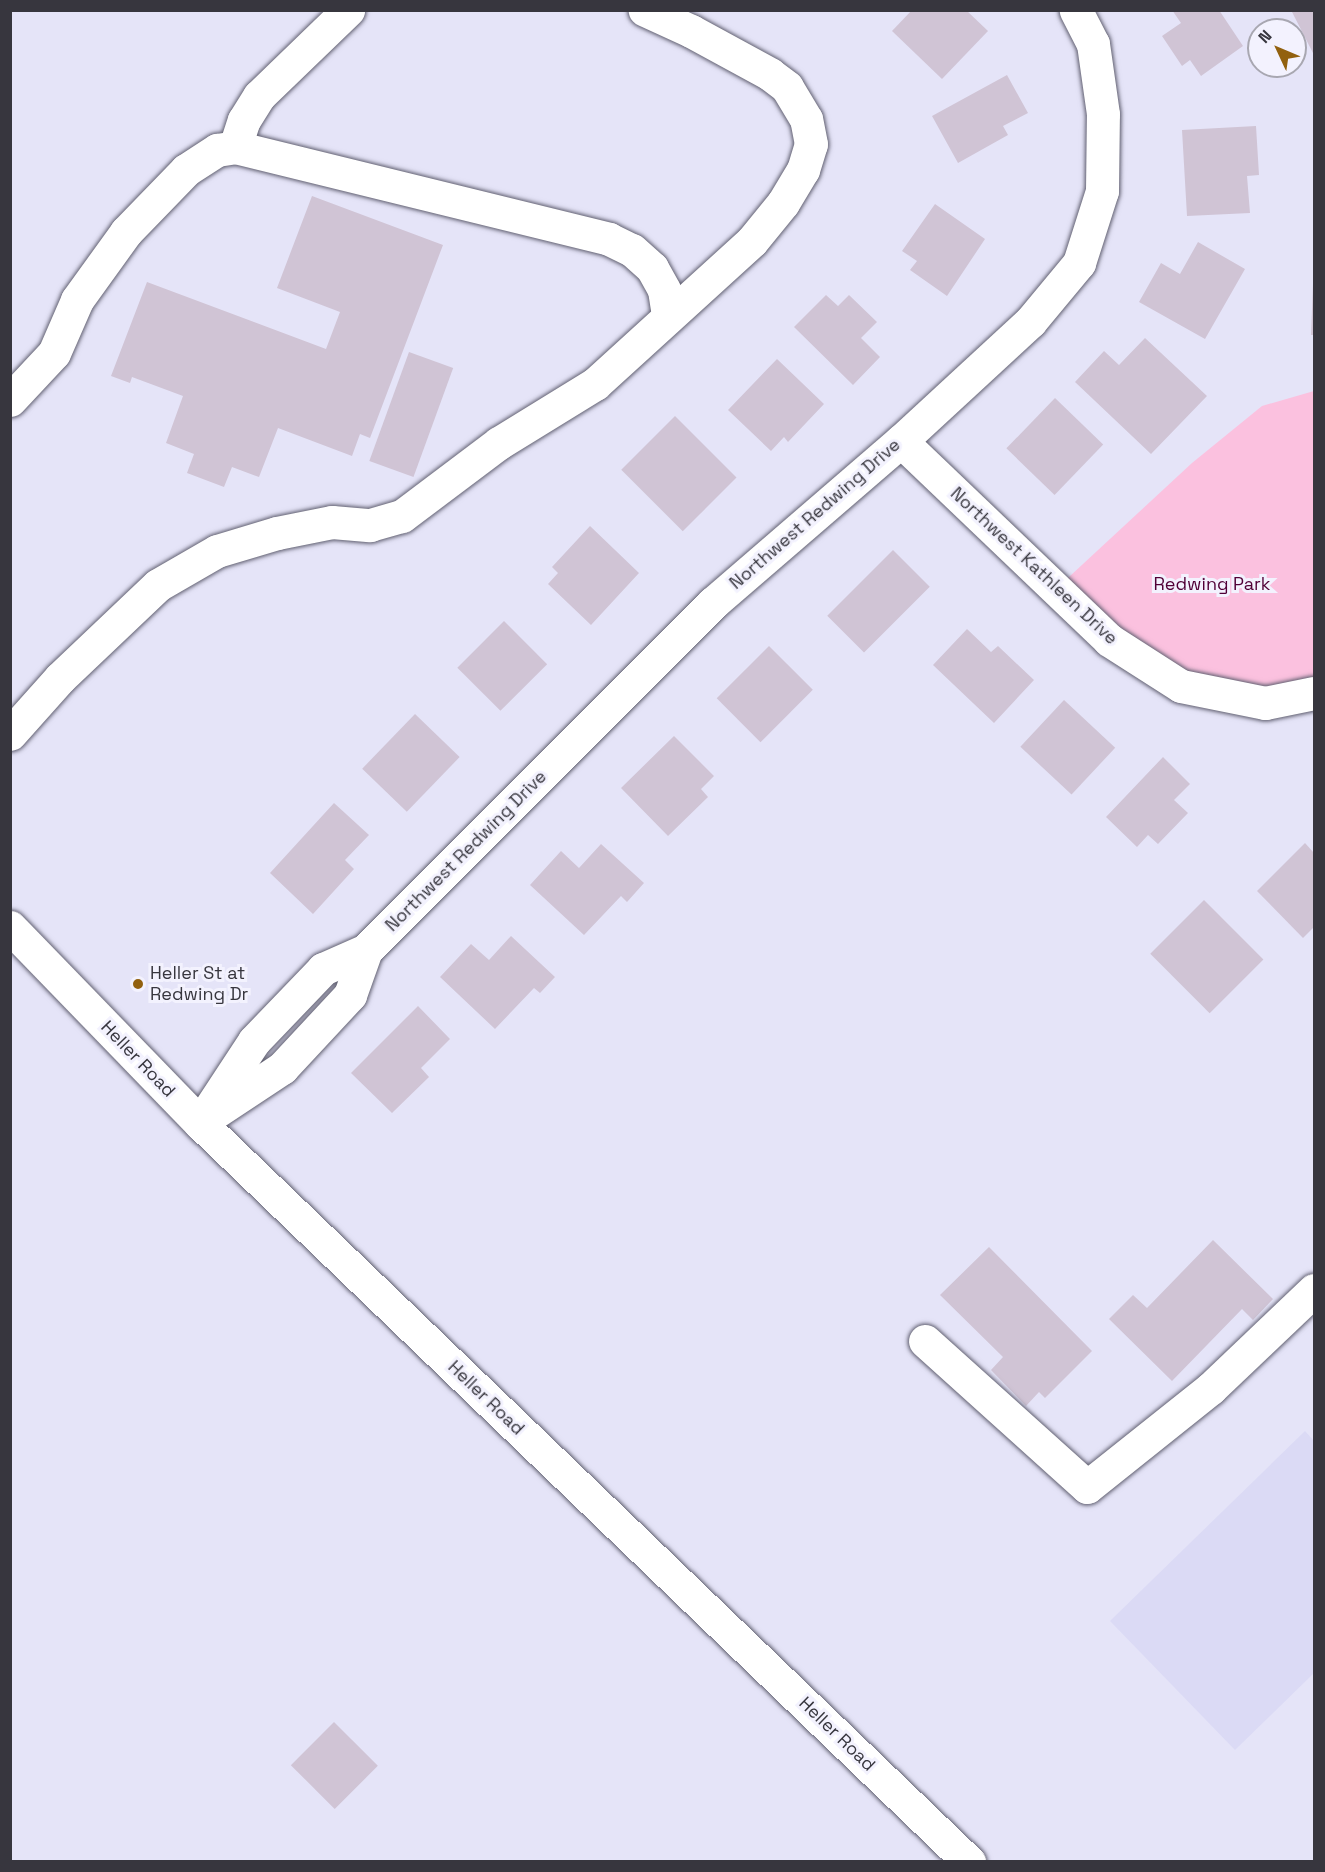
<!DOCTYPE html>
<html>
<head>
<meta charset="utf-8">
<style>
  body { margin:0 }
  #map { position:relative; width:1325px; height:1872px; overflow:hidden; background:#e5e4f8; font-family:"Space Grotesk",sans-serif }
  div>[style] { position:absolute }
  .built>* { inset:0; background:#dbdaf5 }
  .green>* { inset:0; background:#fbc1df }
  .building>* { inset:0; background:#d0c4d5; transform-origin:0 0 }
  .roads { filter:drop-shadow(0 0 2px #616071) drop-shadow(0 0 2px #616071) }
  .minor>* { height:33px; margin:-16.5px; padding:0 16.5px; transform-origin:16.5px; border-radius:16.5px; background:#fff }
  .dots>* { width:16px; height:16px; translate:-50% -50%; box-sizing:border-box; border:3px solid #f3f2fe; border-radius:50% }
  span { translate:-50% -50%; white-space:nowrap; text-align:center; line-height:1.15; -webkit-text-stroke:6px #f3f2fe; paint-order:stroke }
  .street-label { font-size:18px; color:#37363e }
  .park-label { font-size:18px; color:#510037 }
  .poi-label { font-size:18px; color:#37363e }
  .left { translate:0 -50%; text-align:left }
  .frame { position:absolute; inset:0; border:12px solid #37363e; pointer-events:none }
  .north { position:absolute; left:1247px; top:18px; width:60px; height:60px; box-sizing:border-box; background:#f3f2fe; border:2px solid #a8a7b1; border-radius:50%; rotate:314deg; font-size:16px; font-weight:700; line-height:24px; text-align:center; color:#37363e }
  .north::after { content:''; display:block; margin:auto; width:21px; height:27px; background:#92610f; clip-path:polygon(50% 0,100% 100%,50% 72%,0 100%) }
</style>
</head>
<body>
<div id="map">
  <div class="built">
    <div style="clip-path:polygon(1305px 1431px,1314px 1441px,1314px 1673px,1235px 1750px,1110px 1621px)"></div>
  </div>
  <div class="green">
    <div style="clip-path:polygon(1314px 391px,1314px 693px,1181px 686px,1056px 589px,1192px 463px,1262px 406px)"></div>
  </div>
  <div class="building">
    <div style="clip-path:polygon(912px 10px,966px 10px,988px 31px,942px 79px,892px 31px)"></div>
    <div style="clip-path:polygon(1172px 10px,1219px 10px,1243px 46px,1201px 76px,1190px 60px,1182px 66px,1162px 36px,1181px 23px)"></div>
    <div style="clip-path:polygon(1291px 10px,1314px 10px,1314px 55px)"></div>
    <div style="clip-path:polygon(1007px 75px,1028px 113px,1003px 126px,1008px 135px,958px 163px,932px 116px)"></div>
    <div style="clip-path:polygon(1256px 126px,1259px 175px,1247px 176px,1250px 213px,1187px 216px,1182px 130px)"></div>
    <div style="clip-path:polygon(312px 196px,443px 245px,370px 438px,360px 434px,352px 456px,278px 428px,259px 477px,232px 467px,224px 487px,187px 473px,194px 454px,166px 443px,183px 396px,132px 377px,130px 383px,111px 376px,147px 282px,326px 349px,340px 312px,277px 288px)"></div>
    <div style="clip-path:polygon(935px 204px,985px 239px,947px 296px,910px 270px,917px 261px,902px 251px)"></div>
    <div style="clip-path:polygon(1198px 242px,1245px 269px,1205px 339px,1139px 302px,1161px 263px,1180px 274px)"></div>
    <div style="clip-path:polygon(1313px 284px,1314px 284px,1314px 335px,1311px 335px)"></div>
    <div style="clip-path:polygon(826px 295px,838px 306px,849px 295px,877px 322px,861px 338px,880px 357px,853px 385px,794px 327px)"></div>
    <div style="clip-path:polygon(1145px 338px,1207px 396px,1151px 454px,1075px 382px,1104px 351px,1119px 365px)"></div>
    <div style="left:409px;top:352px;width:47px;height:116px;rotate:20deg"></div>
    <div style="clip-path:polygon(777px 359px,824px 404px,788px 442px,784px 437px,771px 451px,728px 410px)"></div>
    <div style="left:1055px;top:398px;width:67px;height:70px;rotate:44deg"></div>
    <div style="left:675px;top:416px;width:87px;height:76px;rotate:45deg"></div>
    <div style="clip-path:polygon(590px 526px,639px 573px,591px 625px,548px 584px,558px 573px,552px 567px)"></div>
    <div style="left:893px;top:550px;width:52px;height:93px;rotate:45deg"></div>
    <div style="left:504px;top:621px;width:61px;height:66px;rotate:45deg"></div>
    <div style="clip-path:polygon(967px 629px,991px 652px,998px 646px,1034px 680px,994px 723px,933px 665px)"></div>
    <div style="left:769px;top:646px;width:62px;height:74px;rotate:45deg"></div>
    <div style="left:1064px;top:700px;width:70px;height:64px;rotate:43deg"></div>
    <div style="left:415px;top:714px;width:62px;height:76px;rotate:44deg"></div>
    <div style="clip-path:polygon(674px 736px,714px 776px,701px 789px,708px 797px,668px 836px,621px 788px)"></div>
    <div style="clip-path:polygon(1163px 757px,1190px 784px,1174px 800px,1188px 813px,1158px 844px,1148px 835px,1137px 847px,1106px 817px)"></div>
    <div style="clip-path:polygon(334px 803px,369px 835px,345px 860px,354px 869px,313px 914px,270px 873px)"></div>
    <div style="clip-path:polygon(1305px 843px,1314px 853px,1314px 927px,1303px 938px,1257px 891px)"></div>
    <div style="clip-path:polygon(601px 844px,644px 883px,627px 902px,621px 896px,584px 935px,530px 885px,561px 851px,579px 868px)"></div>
    <div style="left:1204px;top:900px;width:84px;height:76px;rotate:45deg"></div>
    <div style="clip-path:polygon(511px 936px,555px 977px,540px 993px,534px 988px,495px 1029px,440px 977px,471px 944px,489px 960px)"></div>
    <div style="clip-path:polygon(418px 1006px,450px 1039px,421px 1068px,429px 1077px,392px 1113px,351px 1073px)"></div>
    <div style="clip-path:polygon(1213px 1240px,1273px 1299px,1253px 1320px,1242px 1309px,1172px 1381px,1109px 1319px,1133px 1295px,1147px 1308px)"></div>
    <div style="clip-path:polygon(989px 1247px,1092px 1351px,1045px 1398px,1039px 1392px,1026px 1406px,991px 1370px,1003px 1357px,940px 1295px)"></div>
    <div style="left:334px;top:1722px;width:62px;height:61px;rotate:45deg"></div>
  </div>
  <div class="roads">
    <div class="minor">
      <div style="left:235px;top:147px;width:28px;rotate:-72deg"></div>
      <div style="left:244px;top:120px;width:28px;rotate:-58deg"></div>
      <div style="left:259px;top:96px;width:124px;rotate:-44deg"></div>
      <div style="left:10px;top:400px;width:64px;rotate:-46.9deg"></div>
      <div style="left:54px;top:353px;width:58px;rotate:-66.5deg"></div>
      <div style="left:77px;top:300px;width:84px;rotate:-54.2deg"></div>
      <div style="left:126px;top:232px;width:86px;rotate:-45.9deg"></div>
      <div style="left:186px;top:170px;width:37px;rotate:-33deg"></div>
      <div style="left:217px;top:150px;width:18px;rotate:-9deg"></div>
      <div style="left:235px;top:147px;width:385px;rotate:13.8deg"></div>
      <div style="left:609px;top:239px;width:25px;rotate:26deg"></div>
      <div style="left:632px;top:250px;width:27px;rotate:42deg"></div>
      <div style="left:652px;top:268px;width:25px;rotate:61deg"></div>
      <div style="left:664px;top:290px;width:26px;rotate:81deg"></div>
      <div style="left:901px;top:441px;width:288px;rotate:43.7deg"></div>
      <div style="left:1109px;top:640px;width:85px;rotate:32.6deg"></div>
      <div style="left:1181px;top:686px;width:86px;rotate:11.4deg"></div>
      <div style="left:1265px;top:703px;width:50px;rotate:-11.5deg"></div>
      <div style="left:10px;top:734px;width:75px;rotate:-48.2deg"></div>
      <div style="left:60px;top:678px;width:135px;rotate:-43.5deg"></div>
      <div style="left:158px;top:585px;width:68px;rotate:-30deg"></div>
      <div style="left:217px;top:551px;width:63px;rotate:-16.7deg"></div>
      <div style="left:277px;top:533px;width:56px;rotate:-11.3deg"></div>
      <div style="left:332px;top:522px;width:38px;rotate:5deg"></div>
      <div style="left:370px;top:525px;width:33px;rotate:-16deg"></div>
      <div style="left:402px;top:516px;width:121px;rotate:-37deg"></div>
      <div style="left:499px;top:443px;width:113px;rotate:-31.6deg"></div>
      <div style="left:595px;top:384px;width:212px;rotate:-42.3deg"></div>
      <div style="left:752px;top:241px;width:49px;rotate:-50.8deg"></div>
      <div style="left:783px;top:203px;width:39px;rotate:-59deg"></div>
      <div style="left:803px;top:170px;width:27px;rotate:-73deg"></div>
      <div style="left:811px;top:144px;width:25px;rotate:-101deg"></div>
      <div style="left:806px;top:119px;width:37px;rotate:-121deg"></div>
      <div style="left:787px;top:87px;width:21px;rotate:-143deg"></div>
      <div style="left:770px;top:74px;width:90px;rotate:-151.4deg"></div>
      <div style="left:691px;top:31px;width:51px;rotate:-155.5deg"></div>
      <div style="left:10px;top:927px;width:273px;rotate:45.9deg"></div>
      <div style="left:200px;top:1123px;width:1067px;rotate:43.86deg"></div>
      <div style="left:214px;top:1113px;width:82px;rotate:-33.5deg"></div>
      <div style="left:282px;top:1068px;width:100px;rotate:-47deg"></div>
      <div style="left:350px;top:995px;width:48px;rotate:-70.4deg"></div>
      <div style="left:200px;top:1123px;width:98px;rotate:-56.6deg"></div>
      <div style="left:254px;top:1041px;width:100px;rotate:-46.2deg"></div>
      <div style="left:323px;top:969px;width:47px;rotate:-23.8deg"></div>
      <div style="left:366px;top:950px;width:491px;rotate:-45deg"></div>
      <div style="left:713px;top:603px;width:248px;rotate:-40.8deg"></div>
      <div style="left:901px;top:441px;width:176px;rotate:-42.7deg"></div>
      <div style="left:1030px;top:322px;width:77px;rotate:-50.3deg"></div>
      <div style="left:1079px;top:263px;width:76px;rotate:-72.3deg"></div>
      <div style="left:1102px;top:191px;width:77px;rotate:-89.3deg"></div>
      <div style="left:1103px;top:114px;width:71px;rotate:-98.1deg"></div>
      <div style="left:1093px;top:44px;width:38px;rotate:-117deg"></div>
      <div style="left:925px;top:1341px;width:218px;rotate:42deg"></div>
      <div style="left:1087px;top:1487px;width:159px;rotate:-38.6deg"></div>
      <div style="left:1211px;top:1388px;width:142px;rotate:-43.6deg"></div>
    </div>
  </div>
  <div class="dots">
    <div style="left:138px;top:984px;background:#92610f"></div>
  </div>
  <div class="street-label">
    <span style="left:815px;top:514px;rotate:-41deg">Northwest Redwing Drive</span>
    <span style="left:1034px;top:566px;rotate:43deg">Northwest Kathleen Drive</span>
    <span style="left:466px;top:851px;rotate:-45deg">Northwest Redwing Drive</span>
    <span style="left:138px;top:1059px;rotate:46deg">Heller Road</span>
    <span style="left:486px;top:1398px;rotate:44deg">Heller Road</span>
    <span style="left:837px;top:1734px;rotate:44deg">Heller Road</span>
  </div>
  <div class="park-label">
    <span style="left:1212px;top:584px">Redwing Park</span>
  </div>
  <div class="poi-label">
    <span class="left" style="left:150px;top:984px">Heller St at<br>Redwing Dr</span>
  </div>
  <div class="frame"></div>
  <div class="north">N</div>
</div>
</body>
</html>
